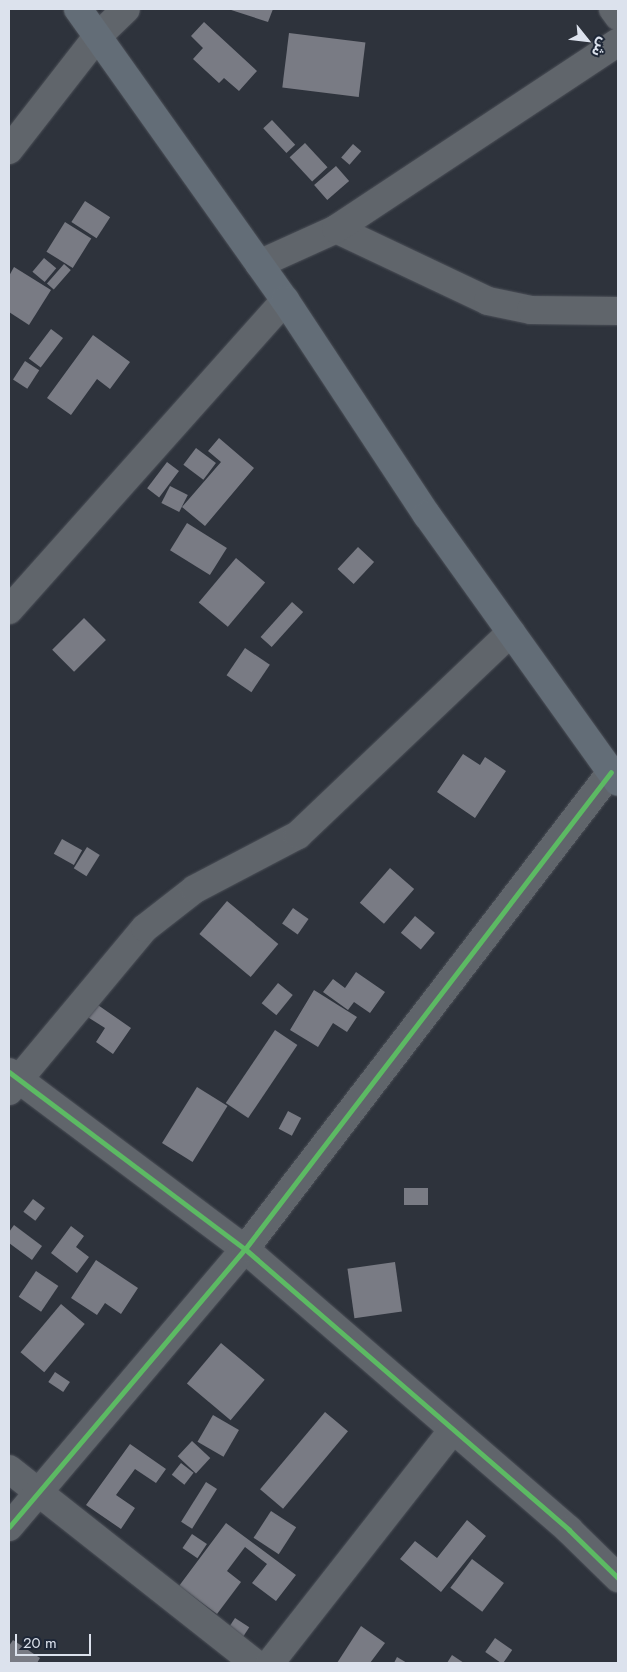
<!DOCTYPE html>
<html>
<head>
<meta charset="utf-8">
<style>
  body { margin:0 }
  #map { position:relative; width:627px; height:1672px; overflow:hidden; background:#2e333c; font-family:Jost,"Noto Sans Arabic",sans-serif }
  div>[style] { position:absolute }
  .building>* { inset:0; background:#797b84; transform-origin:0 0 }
  .roads { filter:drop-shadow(0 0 1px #4b4f57) drop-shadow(0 0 1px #4b4f57) }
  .minor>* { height:28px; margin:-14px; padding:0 14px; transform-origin:14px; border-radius:14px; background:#60656b }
  .primary>* { height:28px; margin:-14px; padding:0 14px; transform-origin:14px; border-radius:14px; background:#636d77 }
  .cycleway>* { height:5px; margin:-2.5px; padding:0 2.5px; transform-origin:2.5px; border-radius:2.5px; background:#5cba63 }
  span { translate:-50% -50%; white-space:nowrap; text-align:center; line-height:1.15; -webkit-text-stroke:5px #1e2737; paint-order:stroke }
  .frame { position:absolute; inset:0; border:10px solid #dce2ed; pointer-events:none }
  .north { position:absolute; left:562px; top:15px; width:50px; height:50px; -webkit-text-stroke:4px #1e2737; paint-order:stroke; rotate:119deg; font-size:14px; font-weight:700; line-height:20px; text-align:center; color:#dce2ed }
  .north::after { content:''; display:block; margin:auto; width:18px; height:22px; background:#dce2ed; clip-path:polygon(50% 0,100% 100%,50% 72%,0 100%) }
  .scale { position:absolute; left:15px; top:1634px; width:76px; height:22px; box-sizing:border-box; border:2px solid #dce2ed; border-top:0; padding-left:6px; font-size:15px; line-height:18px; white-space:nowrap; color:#dce2ed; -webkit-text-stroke:4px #1e2737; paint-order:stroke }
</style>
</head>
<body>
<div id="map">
  <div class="building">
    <div style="clip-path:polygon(228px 9px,273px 9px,268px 22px)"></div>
    <div style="clip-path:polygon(204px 22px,257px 71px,239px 91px,224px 78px,219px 83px,193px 59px,203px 48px,191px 36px)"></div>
    <div style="left:289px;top:33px;width:77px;height:55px;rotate:7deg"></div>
    <div style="left:272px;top:120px;width:34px;height:12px;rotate:47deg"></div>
    <div style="left:305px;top:143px;width:33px;height:21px;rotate:47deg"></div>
    <div style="left:353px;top:144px;width:11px;height:18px;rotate:41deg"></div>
    <div style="left:336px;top:166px;width:20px;height:29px;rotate:49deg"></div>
    <div style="left:85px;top:201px;width:30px;height:25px;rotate:33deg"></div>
    <div style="left:65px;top:222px;width:31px;height:35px;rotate:32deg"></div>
    <div style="left:44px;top:258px;width:16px;height:18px;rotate:40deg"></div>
    <div style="left:64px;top:264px;width:9px;height:26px;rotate:41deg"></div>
    <div style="clip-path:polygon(14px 267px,51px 290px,29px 325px,9px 312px,9px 276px)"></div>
    <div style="left:51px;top:329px;width:15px;height:37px;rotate:37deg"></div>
    <div style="clip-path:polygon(93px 335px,130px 362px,110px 389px,97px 379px,71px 415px,47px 398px)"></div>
    <div style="left:25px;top:361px;width:17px;height:22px;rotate:33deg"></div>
    <div style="clip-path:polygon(219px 438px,254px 468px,205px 526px,182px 507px,221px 462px,208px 451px)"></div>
    <div style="left:196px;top:448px;width:25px;height:21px;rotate:37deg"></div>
    <div style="left:167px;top:462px;width:15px;height:33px;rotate:37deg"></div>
    <div style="left:170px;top:486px;width:20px;height:19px;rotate:27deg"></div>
    <div style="left:187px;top:523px;width:47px;height:32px;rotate:32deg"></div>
    <div style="left:358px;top:547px;width:22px;height:30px;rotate:43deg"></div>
    <div style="left:236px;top:558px;width:38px;height:58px;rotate:40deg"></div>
    <div style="left:292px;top:602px;width:15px;height:47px;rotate:42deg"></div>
    <div style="left:84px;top:618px;width:31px;height:45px;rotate:45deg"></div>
    <div style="left:245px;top:648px;width:30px;height:33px;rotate:34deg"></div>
    <div style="clip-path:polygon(463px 754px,480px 765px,485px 757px,506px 771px,475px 818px,437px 792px)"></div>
    <div style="left:62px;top:839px;width:23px;height:17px;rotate:29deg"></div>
    <div style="left:87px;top:847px;width:15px;height:25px;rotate:32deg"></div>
    <div style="left:390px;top:868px;width:32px;height:46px;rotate:41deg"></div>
    <div style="left:227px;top:901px;width:67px;height:43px;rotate:40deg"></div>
    <div style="left:293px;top:908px;width:19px;height:19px;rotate:35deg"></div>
    <div style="left:415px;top:916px;width:26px;height:22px;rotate:40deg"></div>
    <div style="clip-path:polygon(356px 972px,385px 992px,370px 1013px,354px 1002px,348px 1010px,323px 992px,333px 979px,345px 988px)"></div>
    <div style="left:278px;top:983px;width:19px;height:26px;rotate:39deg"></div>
    <div style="clip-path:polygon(314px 990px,357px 1017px,347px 1032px,333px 1023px,318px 1047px,290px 1030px)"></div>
    <div style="clip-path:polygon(95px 1003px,131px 1028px,113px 1054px,96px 1042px,105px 1028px,86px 1016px)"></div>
    <div style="left:275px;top:1030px;width:27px;height:88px;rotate:34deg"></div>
    <div style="left:197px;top:1087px;width:36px;height:66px;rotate:32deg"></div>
    <div style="left:288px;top:1111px;width:15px;height:20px;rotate:28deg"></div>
    <div style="left:404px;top:1188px;width:24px;height:17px"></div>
    <div style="left:33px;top:1199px;width:15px;height:16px;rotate:37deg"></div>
    <div style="clip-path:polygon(14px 1225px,42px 1246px,32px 1260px,9px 1243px,9px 1232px)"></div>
    <div style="clip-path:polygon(71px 1226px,84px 1236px,76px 1247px,89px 1257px,77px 1273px,51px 1253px)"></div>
    <div style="clip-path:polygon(96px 1260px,138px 1288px,121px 1314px,105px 1303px,97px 1315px,71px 1298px)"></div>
    <div style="left:395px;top:1262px;width:50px;height:48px;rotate:82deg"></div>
    <div style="left:36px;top:1271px;width:27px;height:31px;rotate:34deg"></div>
    <div style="left:61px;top:1304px;width:31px;height:63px;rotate:40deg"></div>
    <div style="left:221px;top:1343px;width:57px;height:53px;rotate:40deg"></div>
    <div style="left:55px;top:1372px;width:18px;height:12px;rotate:34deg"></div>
    <div style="left:325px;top:1412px;width:30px;height:101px;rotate:40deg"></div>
    <div style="left:213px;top:1415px;width:30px;height:31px;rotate:30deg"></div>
    <div style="left:192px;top:1441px;width:25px;height:21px;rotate:43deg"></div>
    <div style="clip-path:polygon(130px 1444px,166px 1469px,156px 1483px,135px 1469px,116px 1495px,135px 1508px,121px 1529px,86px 1505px)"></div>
    <div style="left:181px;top:1463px;width:16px;height:15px;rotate:38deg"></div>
    <div style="left:206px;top:1482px;width:13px;height:47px;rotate:32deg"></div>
    <div style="left:271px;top:1511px;width:30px;height:32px;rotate:33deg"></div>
    <div style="clip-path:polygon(467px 1520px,486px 1536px,441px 1592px,400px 1559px,415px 1541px,437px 1558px)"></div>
    <div style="clip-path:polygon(226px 1523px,296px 1575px,276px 1601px,252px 1583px,267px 1564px,245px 1547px,227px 1571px,241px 1582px,217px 1614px,179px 1586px)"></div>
    <div style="left:192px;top:1534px;width:18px;height:17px;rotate:34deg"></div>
    <div style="left:472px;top:1559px;width:40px;height:36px;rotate:37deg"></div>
    <div style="left:235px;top:1618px;width:17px;height:14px;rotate:33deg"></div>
    <div style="clip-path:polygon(361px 1626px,385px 1643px,370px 1663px,337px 1663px)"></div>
    <div style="left:495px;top:1638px;width:21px;height:17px;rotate:35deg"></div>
    <div style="clip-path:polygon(13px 1640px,40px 1658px,37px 1663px,9px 1663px,9px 1646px)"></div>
    <div style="clip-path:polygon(452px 1655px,464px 1663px,447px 1663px)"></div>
    <div style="clip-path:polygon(397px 1657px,407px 1663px,394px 1663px)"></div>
  </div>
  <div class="roads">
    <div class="minor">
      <div style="left:613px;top:9px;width:9px;rotate:54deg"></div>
      <div style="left:9px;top:150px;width:143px;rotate:-52.1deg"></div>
      <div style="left:97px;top:37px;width:40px;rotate:-44deg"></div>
      <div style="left:336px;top:229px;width:168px;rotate:25.3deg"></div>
      <div style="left:488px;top:301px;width:44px;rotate:11.8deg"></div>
      <div style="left:531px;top:310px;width:87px;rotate:0.7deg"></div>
      <div style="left:259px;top:264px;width:85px;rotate:-24.4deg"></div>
      <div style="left:336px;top:229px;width:338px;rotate:-33.5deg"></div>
      <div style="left:9px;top:610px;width:415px;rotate:-48.3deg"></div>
      <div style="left:9px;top:1072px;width:295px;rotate:36.9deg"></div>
      <div style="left:245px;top:1249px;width:429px;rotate:40.9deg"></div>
      <div style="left:569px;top:1530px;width:69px;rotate:44.4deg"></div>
      <div style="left:9px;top:1091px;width:212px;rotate:-50.2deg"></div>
      <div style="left:145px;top:928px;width:63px;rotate:-38deg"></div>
      <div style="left:195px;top:889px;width:116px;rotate:-27.7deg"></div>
      <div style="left:298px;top:835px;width:294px;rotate:-43.6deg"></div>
      <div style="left:9px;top:1469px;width:313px;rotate:38.3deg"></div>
      <div style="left:9px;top:1527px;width:365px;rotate:-49.7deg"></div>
      <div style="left:245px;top:1249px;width:601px;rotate:-52.5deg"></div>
      <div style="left:270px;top:1663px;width:296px;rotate:-51.9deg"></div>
    </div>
    <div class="primary">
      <div style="left:78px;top:9px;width:357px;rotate:54.6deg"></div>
      <div style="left:285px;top:300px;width:258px;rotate:56.6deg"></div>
      <div style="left:427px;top:515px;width:328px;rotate:54.4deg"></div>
    </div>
  </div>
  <div class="cycleway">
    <div style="left:9px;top:1072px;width:295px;rotate:36.9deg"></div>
    <div style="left:245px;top:1249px;width:429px;rotate:40.9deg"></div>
    <div style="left:569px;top:1530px;width:69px;rotate:44.4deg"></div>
    <div style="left:9px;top:1527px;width:365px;rotate:-49.7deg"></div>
    <div style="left:245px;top:1249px;width:601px;rotate:-52.5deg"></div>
  </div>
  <div class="frame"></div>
  <div class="north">ش</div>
  <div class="scale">20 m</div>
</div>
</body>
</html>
